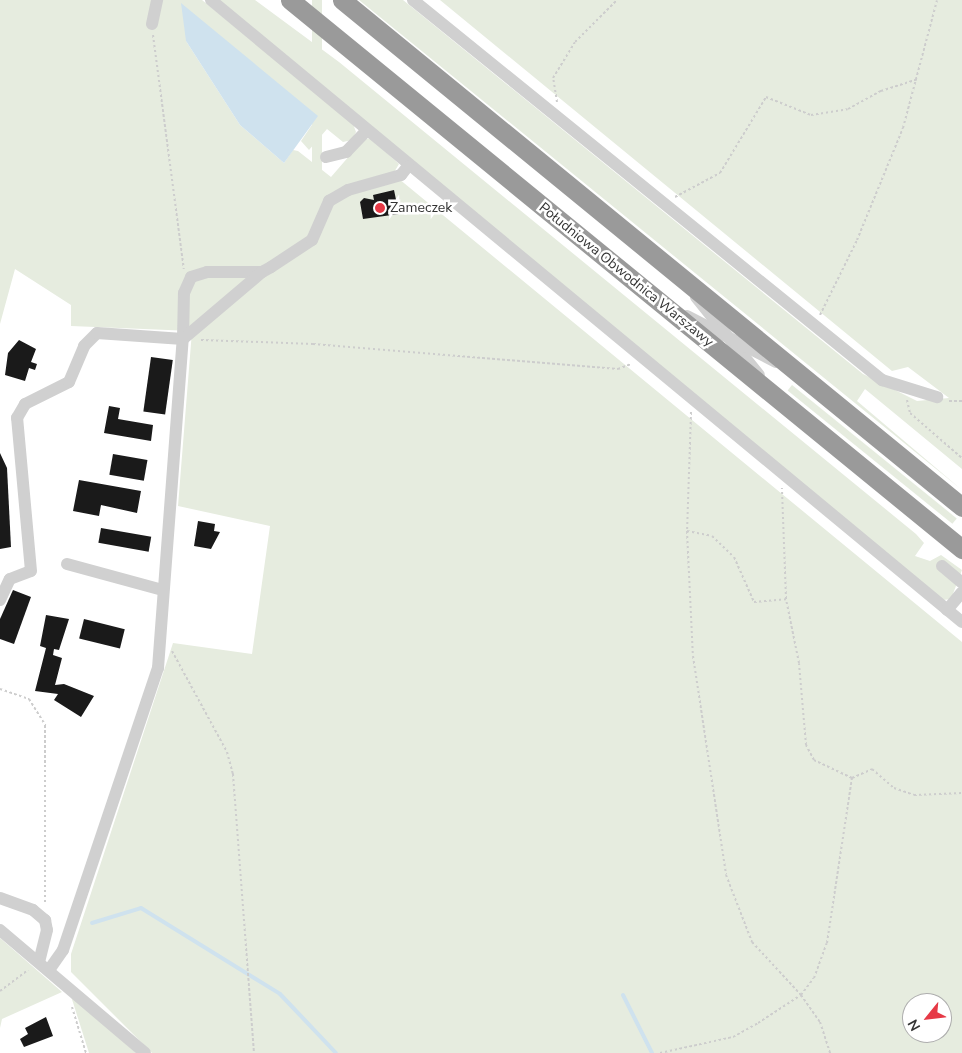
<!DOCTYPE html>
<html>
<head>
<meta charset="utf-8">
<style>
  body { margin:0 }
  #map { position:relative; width:962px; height:1053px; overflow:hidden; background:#fff; font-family:"Nunito Sans",sans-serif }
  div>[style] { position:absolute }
  .green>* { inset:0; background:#e6ecdf; transform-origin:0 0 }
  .water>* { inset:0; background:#cfe2ee }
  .stream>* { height:4px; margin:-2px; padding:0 2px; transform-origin:2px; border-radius:2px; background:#cfe2ee }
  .building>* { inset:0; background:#1a1a1a; transform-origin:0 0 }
  .path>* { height:2px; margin-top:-1px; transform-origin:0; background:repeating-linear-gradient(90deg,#cdcdcd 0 2.5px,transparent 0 5px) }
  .minor>* { height:12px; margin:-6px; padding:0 6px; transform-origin:6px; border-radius:6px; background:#d0d0d0 }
  .highway>* { height:19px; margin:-9.5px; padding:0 9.5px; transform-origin:9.5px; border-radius:9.5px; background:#9a9a9a }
  .dots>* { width:14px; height:14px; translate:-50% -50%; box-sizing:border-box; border:2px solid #fff; border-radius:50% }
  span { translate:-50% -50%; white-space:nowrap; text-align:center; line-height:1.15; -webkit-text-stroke:5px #fff; paint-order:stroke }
  .poi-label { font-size:14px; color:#333 }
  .left { translate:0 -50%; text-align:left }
  .street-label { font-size:14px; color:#333 }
  .north { position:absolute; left:902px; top:993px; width:50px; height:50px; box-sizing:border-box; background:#fff; border:1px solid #adadad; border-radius:50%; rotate:241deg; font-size:14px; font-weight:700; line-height:20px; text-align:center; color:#333 }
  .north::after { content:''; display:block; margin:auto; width:18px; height:22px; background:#e63946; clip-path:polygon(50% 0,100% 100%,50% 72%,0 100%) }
</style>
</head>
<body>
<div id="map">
  <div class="green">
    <div style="clip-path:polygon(evenodd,0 0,202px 0,352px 121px,356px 132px,352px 140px,343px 142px,327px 129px,309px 150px,301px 141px,318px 116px,186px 41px,240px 125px,284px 163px,293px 150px,298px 151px,331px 177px,363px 140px,370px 138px,399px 164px,393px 174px,962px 642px,962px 1053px,152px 1053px,71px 972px,71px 954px,173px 643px,252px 654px,270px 526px,178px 506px,192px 331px,71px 326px,71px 305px,15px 269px,0 324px,0 0,912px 1003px,942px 1003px,942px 1033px,912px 1033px,912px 1003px)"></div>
    <div style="clip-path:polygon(219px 0,255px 0,339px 62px,916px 534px,924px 543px,915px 556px,930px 561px,941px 555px,962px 570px,951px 599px,943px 600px)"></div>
    <div style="left:312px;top:0;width:10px;height:435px"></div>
    <div style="clip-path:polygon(359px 0,403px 0,863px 374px,917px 401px,949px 398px,908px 367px,892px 371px,440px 0,962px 0,962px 469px,865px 389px,857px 401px,962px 490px)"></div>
    <div style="left:792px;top:385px;width:212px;height:7px;rotate:39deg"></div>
    <div style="clip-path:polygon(0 938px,62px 992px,2px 1019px,0 1028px)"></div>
    <div style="clip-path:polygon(70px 993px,136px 1053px,89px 1053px)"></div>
  </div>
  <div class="water">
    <div style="clip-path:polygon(181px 3px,318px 116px,284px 163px,240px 125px,186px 41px)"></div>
  </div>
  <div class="stream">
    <div style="left:92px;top:923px;width:51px;rotate:-17deg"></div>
    <div style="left:141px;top:908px;width:163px;rotate:31.7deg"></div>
    <div style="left:280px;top:994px;width:81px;rotate:46.5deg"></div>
    <div style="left:623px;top:995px;width:65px;rotate:63.4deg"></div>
  </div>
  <div class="building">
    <div style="clip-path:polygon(394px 190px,399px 214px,363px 219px,360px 202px,364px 198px,374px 200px,373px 195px)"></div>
    <div style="clip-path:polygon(19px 340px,36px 349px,31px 362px,37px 364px,35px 370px,29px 368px,25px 381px,5px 375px,8px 353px)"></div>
    <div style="left:151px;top:357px;width:22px;height:55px;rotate:8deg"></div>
    <div style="clip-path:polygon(109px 406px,120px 408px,118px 419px,153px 425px,151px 441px,104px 433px)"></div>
    <div style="clip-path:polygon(0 453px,7px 468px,11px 547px,0 549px)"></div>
    <div style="left:113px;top:454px;width:35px;height:21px;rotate:10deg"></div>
    <div style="clip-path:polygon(79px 480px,141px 491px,137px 513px,101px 505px,99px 516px,73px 511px)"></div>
    <div style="clip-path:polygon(198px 521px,215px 524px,214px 531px,220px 532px,211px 549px,194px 546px)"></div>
    <div style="left:101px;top:528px;width:51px;height:15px;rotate:10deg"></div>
    <div style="clip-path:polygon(13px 590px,31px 597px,14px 644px,0 639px,0 619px)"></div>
    <div style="clip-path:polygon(46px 615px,69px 619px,59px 650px,54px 649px,53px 655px,62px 658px,55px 685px,64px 684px,94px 696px,81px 717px,54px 700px,58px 694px,35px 691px,46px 648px,40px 646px)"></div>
    <div style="left:84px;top:619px;width:42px;height:20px;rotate:14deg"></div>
    <div style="clip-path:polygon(46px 1017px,53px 1036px,24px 1047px,20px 1039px,28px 1034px,25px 1028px)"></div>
  </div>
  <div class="path">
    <div style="left:153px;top:35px;width:236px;rotate:82.5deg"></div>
    <div style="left:557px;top:102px;width:24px;rotate:-99deg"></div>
    <div style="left:553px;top:78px;width:42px;rotate:-58.6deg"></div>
    <div style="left:575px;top:42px;width:59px;rotate:-45deg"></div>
    <div style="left:675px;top:197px;width:51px;rotate:-28.1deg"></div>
    <div style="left:720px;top:173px;width:89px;rotate:-58.8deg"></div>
    <div style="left:766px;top:97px;width:48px;rotate:21.8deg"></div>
    <div style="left:811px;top:115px;width:37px;rotate:-9deg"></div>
    <div style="left:848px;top:109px;width:38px;rotate:-29deg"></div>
    <div style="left:881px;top:91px;width:39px;rotate:-18deg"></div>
    <div style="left:820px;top:315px;width:84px;rotate:-63.7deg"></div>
    <div style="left:857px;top:240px;width:121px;rotate:-67.7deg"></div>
    <div style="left:903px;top:128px;width:132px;rotate:-75.1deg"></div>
    <div style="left:201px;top:340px;width:112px;rotate:2deg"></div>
    <div style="left:313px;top:344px;width:306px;rotate:4.7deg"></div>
    <div style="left:618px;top:369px;width:14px;rotate:-21deg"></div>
    <div style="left:907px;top:400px;width:13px;rotate:77deg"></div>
    <div style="left:910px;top:413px;width:69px;rotate:40.9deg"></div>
    <div style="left:949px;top:401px;width:13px"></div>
    <div style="left:691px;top:412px;width:119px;rotate:91.9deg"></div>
    <div style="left:687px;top:531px;width:125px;rotate:87.3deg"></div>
    <div style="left:693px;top:656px;width:221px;rotate:81.4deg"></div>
    <div style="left:726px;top:875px;width:72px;rotate:68.8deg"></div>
    <div style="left:752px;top:942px;width:72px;rotate:47.2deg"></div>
    <div style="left:801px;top:995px;width:33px;rotate:55deg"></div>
    <div style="left:820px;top:1022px;width:33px;rotate:72deg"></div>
    <div style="left:687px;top:531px;width:25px;rotate:11deg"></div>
    <div style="left:712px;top:536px;width:30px;rotate:44deg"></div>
    <div style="left:734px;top:557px;width:49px;rotate:66deg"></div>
    <div style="left:754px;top:602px;width:32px;rotate:-5deg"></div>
    <div style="left:172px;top:651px;width:115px;rotate:61.4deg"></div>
    <div style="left:227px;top:752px;width:23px;rotate:75deg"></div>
    <div style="left:233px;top:774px;width:280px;rotate:85.7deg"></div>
    <div style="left:0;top:689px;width:31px;rotate:19deg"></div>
    <div style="left:29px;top:699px;width:31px;rotate:58deg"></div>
    <div style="left:45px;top:725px;width:180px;rotate:90deg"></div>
    <div style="left:852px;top:778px;width:22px;rotate:-24deg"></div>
    <div style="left:872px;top:769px;width:29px;rotate:41deg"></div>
    <div style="left:894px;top:788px;width:21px;rotate:19deg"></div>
    <div style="left:914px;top:795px;width:48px;rotate:-2.4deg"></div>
    <div style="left:0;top:991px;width:35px;rotate:-37deg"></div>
    <div style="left:72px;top:1007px;width:48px;rotate:73.1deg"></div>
    <div style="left:660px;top:1053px;width:75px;rotate:-12.4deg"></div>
    <div style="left:733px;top:1037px;width:29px;rotate:-29deg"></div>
    <div style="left:758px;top:1023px;width:51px;rotate:-33.1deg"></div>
    <div style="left:801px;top:995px;width:21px;rotate:-53deg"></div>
    <div style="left:814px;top:978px;width:37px;rotate:-70deg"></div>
    <div style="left:827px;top:943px;width:167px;rotate:-81.4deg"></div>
    <div style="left:852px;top:778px;width:42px;rotate:-154.7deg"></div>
    <div style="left:814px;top:760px;width:17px;rotate:-118deg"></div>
    <div style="left:806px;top:745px;width:82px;rotate:-94.9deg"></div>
    <div style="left:799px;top:663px;width:65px;rotate:-101.5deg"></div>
    <div style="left:786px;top:599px;width:111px;rotate:-92.1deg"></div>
  </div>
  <div class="minor">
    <div style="left:211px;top:0;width:975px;rotate:39.63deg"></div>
    <div style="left:413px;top:0;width:604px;rotate:39.02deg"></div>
    <div style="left:882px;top:380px;width:58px;rotate:17.2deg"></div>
    <div style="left:152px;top:24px;width:25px;rotate:-78deg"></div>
    <div style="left:326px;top:157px;width:21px;rotate:-14deg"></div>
    <div style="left:346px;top:152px;width:30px;rotate:-46deg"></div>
    <div style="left:696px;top:297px;width:100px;rotate:51.1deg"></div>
    <div style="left:687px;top:316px;width:100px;rotate:27.3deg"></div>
    <div style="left:67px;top:564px;width:99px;rotate:15.2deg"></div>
    <div style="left:942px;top:566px;width:26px;rotate:40deg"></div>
    <div style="left:0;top:600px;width:23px;rotate:-65deg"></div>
    <div style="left:10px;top:579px;width:22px;rotate:-21deg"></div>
    <div style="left:31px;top:571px;width:154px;rotate:-95.2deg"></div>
    <div style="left:17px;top:418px;width:16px;rotate:-60deg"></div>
    <div style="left:25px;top:404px;width:49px;rotate:-26.6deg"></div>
    <div style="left:69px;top:382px;width:39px;rotate:-67deg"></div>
    <div style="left:84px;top:346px;width:18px;rotate:-45deg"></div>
    <div style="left:97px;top:333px;width:86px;rotate:4deg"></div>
    <div style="left:183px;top:339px;width:46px;rotate:-88.8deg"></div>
    <div style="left:184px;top:293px;width:17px;rotate:-66deg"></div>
    <div style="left:191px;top:277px;width:17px;rotate:-17deg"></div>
    <div style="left:207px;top:272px;width:55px"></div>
    <div style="left:262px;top:272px;width:10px;rotate:-29deg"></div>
    <div style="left:271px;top:267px;width:49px;rotate:-33.4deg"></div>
    <div style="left:312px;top:240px;width:43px;rotate:-66.4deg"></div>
    <div style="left:329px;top:201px;width:22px;rotate:-30deg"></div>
    <div style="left:348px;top:190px;width:55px;rotate:-15.8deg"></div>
    <div style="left:401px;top:175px;width:11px;rotate:-52deg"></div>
    <div style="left:947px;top:610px;width:23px;rotate:-50deg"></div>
    <div style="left:0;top:898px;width:35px;rotate:20deg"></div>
    <div style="left:33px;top:910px;width:16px;rotate:40deg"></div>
    <div style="left:45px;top:920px;width:10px;rotate:79deg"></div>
    <div style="left:47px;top:930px;width:33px;rotate:104deg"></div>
    <div style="left:0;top:930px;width:190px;rotate:40.3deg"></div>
    <div style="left:49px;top:970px;width:24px;rotate:-55deg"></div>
    <div style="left:63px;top:950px;width:298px;rotate:-71.4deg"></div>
    <div style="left:158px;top:668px;width:330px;rotate:-85.7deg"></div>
    <div style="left:183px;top:339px;width:104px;rotate:-40.3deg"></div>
  </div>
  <div class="highway">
    <div style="left:290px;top:0;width:868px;rotate:39.25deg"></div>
    <div style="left:342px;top:0;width:801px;rotate:39.27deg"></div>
  </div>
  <div class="dots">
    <div style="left:380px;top:208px;background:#e63946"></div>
  </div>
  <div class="poi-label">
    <span class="left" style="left:390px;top:208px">Zameczek</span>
  </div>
  <div class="street-label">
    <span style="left:626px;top:275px;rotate:39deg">Południowa Obwodnica Warszawy</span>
  </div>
  <div class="north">N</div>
</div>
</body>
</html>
